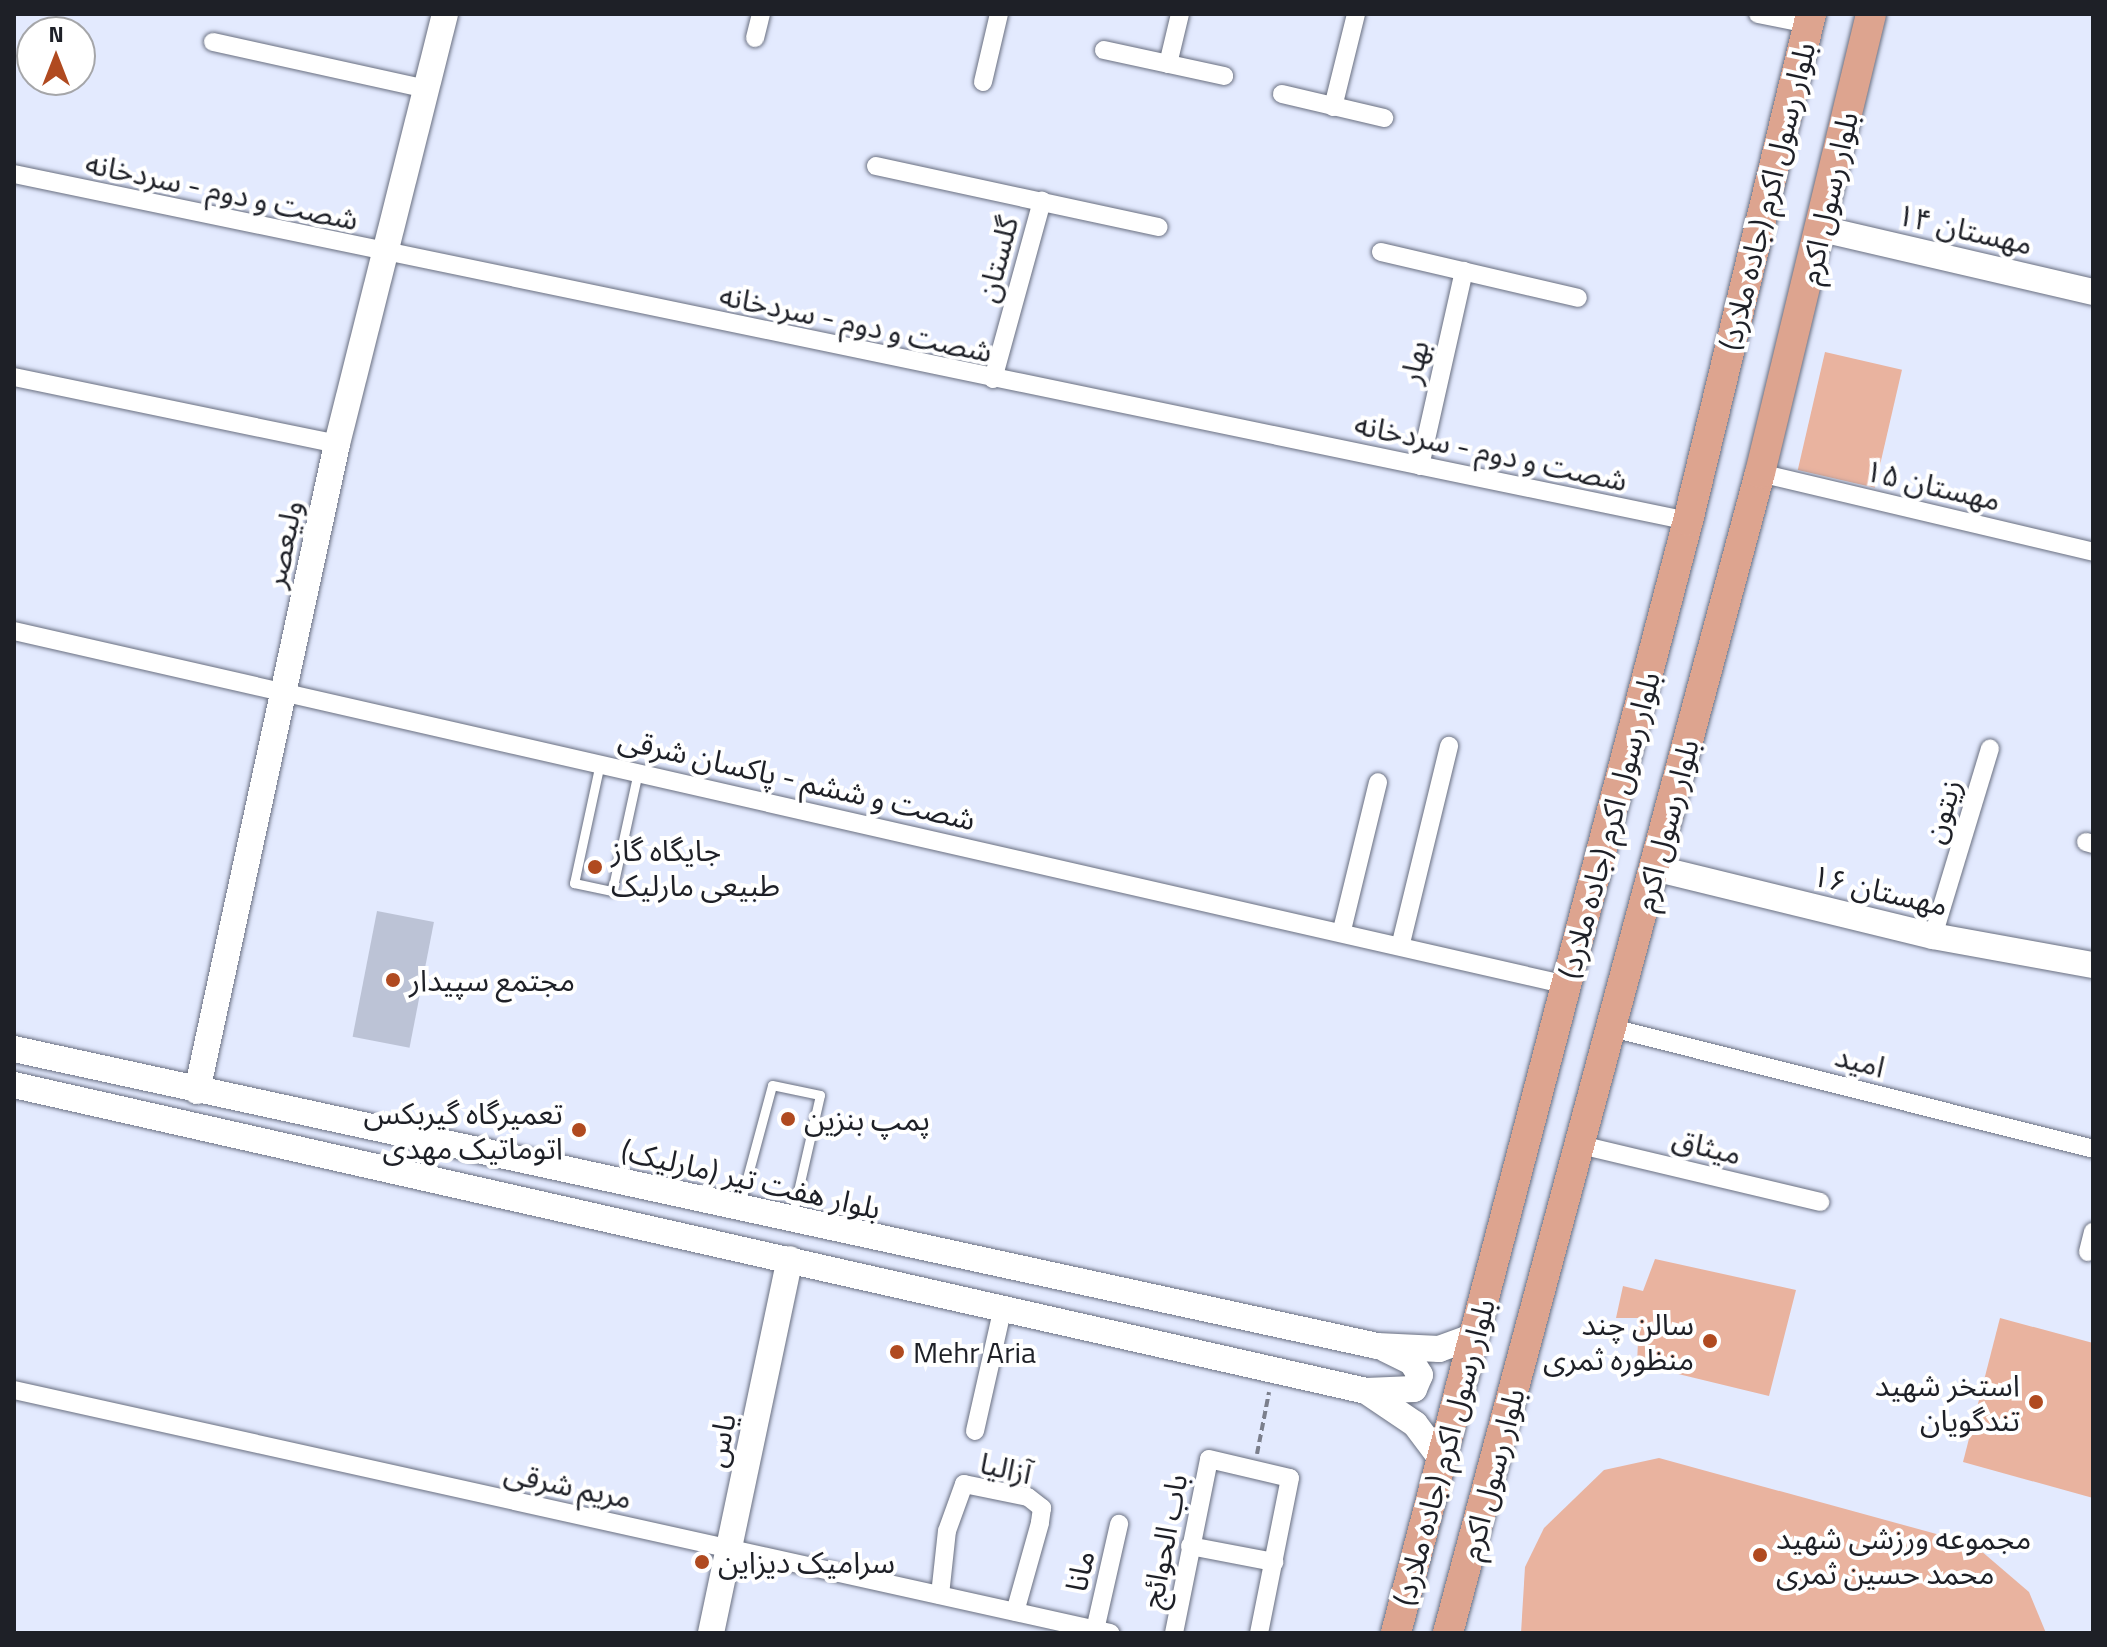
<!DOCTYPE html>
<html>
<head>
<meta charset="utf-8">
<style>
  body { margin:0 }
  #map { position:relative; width:2107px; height:1647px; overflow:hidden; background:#e3eafe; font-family:"Titillium Web","Noto Sans Arabic",sans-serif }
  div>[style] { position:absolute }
  .green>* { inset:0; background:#e9b39f; transform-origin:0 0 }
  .building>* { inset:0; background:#bcc3d6; transform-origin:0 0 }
  .path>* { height:4px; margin-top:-2px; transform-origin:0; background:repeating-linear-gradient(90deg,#7b7f8c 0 8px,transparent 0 12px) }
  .roads { filter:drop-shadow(0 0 2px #696f80) drop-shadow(0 0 2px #696f80) }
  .lane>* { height:9px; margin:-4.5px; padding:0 4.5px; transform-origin:4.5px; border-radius:4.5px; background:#fff }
  .street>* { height:18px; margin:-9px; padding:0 9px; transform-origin:9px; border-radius:9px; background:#fff }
  .secondary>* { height:26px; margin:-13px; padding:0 13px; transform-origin:13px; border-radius:13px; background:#fff }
  .primary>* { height:30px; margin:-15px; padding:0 15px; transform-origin:15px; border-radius:15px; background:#dda48f }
  .dots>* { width:22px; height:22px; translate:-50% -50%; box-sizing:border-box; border:4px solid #fff; border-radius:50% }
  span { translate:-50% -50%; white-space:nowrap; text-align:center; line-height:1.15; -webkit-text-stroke:8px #fff; paint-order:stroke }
  .street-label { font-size:30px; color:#1e2027 }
  .poi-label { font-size:30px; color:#1e2027 }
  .left { translate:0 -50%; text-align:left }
  .right { translate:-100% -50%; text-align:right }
  .frame { position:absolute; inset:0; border:16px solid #1e2027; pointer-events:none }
  .north { position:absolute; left:16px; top:16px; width:80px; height:80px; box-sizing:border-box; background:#fff; border:2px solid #a5a6a9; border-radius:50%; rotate:0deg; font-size:22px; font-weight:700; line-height:32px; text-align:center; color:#1e2027 }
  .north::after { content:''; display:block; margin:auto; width:28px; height:36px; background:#b04a20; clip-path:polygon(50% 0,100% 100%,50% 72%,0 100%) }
</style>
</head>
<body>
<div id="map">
  <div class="green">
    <div style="left:1825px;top:352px;width:79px;height:121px;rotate:13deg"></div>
    <div style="clip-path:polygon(1655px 1259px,1796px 1290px,1769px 1396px,1637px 1364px,1639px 1318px,1616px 1318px,1623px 1286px,1643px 1291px)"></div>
    <div style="clip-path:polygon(2000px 1318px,2093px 1343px,2093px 1498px,1963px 1462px)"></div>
    <div style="clip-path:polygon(1659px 1458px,1973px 1544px,2029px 1592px,2046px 1633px,1521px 1633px,1525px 1567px,1544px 1528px,1604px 1470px)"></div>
  </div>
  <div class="building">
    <div style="left:377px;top:911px;width:58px;height:128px;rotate:11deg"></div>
  </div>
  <div class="path">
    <div style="left:1257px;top:1454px;width:63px;rotate:-79deg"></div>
  </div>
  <div class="roads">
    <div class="lane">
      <div style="left:600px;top:763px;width:123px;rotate:102.2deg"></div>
      <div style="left:574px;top:883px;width:39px;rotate:12deg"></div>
      <div style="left:612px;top:891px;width:122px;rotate:-77.7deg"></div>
      <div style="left:740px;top:1204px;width:123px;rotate:-74.9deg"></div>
      <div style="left:772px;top:1085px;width:49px;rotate:11.8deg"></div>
      <div style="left:820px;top:1095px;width:125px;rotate:102.9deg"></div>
    </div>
    <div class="street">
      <div style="left:1758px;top:14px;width:51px;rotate:11.3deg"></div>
      <div style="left:755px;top:38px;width:25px;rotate:-76deg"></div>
      <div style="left:213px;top:42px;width:218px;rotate:12.4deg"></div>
      <div style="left:1104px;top:50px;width:123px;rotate:12.2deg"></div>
      <div style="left:1168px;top:64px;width:51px;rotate:-76.5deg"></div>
      <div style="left:983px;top:82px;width:70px;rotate:-76.8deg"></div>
      <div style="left:1282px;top:94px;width:105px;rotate:13.2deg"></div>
      <div style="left:1333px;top:107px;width:96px;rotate:-76.1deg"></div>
      <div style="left:876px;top:166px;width:289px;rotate:12.2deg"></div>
      <div style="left:14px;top:174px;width:1710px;rotate:11.71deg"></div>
      <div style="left:1381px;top:252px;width:202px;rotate:13.1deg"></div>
      <div style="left:14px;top:377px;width:330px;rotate:11.7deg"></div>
      <div style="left:993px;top:379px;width:185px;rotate:-74.6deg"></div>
      <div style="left:1420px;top:466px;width:200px;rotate:-77.3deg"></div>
      <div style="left:1760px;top:473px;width:342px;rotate:13.3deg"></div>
      <div style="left:14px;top:631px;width:1593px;rotate:12.84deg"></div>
      <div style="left:2086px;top:842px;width:7px;rotate:16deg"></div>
      <div style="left:1342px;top:930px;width:152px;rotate:-76.3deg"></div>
      <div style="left:1933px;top:936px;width:196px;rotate:-73.1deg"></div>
      <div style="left:1401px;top:943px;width:203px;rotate:-76.3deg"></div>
      <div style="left:1612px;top:1028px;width:496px;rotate:14.1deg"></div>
      <div style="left:1581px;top:1145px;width:246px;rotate:13.4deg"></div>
      <div style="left:2088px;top:1252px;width:21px;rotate:-76deg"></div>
      <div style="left:14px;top:1390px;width:1123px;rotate:12.5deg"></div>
      <div style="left:975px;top:1431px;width:127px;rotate:-77.3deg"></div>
      <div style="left:1190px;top:1546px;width:86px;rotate:10.8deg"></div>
      <div style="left:940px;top:1595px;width:64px;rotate:-83.8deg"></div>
      <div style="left:947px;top:1531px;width:50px;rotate:-70.1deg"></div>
      <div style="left:964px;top:1484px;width:65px;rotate:11.5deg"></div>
      <div style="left:1028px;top:1497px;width:18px;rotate:38deg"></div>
      <div style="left:1042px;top:1508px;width:15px;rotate:98deg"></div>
      <div style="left:1040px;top:1523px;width:92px;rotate:105.7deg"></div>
      <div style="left:1095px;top:1630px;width:109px;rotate:-77.2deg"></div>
      <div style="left:1174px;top:1633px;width:177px;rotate:-78.6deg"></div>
      <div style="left:1209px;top:1459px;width:83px;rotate:13.2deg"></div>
      <div style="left:1290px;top:1478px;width:158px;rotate:101.3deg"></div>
    </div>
    <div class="secondary">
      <div style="left:1822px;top:229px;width:278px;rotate:13.1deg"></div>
      <div style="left:1654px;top:868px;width:287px;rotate:13.7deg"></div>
      <div style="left:1933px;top:936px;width:163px;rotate:10.3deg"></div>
      <div style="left:14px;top:1049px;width:1395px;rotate:12.29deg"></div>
      <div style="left:1377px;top:1346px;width:62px;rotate:2.8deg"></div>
      <div style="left:1439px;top:1349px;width:38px;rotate:-20deg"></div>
      <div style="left:14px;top:1085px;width:1386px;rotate:12.75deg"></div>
      <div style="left:1366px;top:1391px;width:59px;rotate:34deg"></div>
      <div style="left:1415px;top:1424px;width:45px;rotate:53.1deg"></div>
      <div style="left:197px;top:1091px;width:662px;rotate:-77.79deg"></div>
      <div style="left:337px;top:444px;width:443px;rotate:-75.9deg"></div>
      <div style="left:1366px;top:1391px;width:48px;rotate:-2.4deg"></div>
      <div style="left:1414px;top:1389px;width:15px;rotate:-67deg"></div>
      <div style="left:1420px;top:1375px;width:15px;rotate:-122deg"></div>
      <div style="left:1412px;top:1362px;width:30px;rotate:-154deg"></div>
      <div style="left:711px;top:1633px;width:382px;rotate:-78.1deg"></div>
    </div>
    <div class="primary">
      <div style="left:1396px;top:1633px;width:1150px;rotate:-75.29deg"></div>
      <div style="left:1688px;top:521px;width:522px;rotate:-76.36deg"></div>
      <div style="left:1448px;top:1633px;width:1201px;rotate:-74.95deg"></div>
      <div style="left:1760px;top:473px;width:472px;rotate:-76.4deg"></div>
    </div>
  </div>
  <div class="dots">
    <div style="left:595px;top:867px;background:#b04a20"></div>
    <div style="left:393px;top:980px;background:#b04a20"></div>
    <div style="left:788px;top:1119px;background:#b04a20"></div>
    <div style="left:579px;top:1130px;background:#b04a20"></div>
    <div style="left:1710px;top:1341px;background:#b04a20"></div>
    <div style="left:897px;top:1352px;background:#b04a20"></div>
    <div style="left:2036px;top:1402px;background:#b04a20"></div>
    <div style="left:1760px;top:1555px;background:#b04a20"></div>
    <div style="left:702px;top:1562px;background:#b04a20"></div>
  </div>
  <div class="street-label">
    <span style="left:222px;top:191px;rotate:12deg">شصت و دوم - سردخانه</span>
    <span style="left:1767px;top:196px;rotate:-76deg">بلوار رسول اکرم (جاده ملارد)</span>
    <span style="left:1828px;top:198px;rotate:-77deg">بلوار رسول اکرم</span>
    <span style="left:1965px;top:229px;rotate:13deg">مهستان ۱۴</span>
    <span style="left:997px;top:259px;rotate:-75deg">گلستان</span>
    <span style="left:856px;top:323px;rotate:12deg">شصت و دوم - سردخانه</span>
    <span style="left:1414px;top:362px;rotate:-77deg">بهار</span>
    <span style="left:1491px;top:452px;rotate:12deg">شصت و دوم - سردخانه</span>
    <span style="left:1933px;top:485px;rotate:13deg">مهستان ۱۵</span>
    <span style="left:283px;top:544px;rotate:-78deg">ولیعصر</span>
    <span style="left:797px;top:779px;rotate:13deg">شصت و ششم - پاکسان شرقی</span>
    <span style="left:1942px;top:811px;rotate:-73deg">زیتون</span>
    <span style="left:1609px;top:825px;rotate:-75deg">بلوار رسول اکرم (جاده ملارد)</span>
    <span style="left:1666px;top:825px;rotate:-75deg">بلوار رسول اکرم</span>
    <span style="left:1880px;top:890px;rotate:13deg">مهستان ۱۶</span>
    <span style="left:1860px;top:1061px;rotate:14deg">امید</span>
    <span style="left:1707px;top:1146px;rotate:14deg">میثاق</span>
    <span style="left:751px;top:1179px;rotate:13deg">بلوار هفت تیر (مارلیک)</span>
    <span style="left:720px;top:1440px;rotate:-78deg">یاس</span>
    <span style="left:1444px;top:1452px;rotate:-75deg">بلوار رسول اکرم (جاده ملارد)</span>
    <span style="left:1006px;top:1468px;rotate:13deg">آزالیا</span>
    <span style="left:1492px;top:1474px;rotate:-75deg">بلوار رسول اکرم</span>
    <span style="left:568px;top:1485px;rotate:12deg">مریم شرقی</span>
    <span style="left:1164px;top:1541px;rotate:-79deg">باب الحوائج</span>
    <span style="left:1080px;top:1571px;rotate:-77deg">مانا</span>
  </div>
  <div class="poi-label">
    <span class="left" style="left:611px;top:867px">جایگاه گاز<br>طبیعی مارلیک</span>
    <span class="left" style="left:409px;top:980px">مجتمع سپیدار</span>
    <span class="right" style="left:563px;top:1130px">تعمیرگاه گیربکس<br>اتوماتیک مهدی</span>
    <span class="left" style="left:804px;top:1119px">پمپ بنزین</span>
    <span class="right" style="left:1694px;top:1341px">سالن چند<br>منظوره ثمری</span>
    <span class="left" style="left:913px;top:1352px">Mehr Aria</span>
    <span class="right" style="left:2020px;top:1402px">استخر شهید<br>تندگویان</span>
    <span class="left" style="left:1776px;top:1555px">مجموعه ورزشی شهید<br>محمد حسین ثمری</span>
    <span class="left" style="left:718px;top:1562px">سرامیک دیزاین</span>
  </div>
  <div class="frame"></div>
  <div class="north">N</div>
</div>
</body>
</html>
